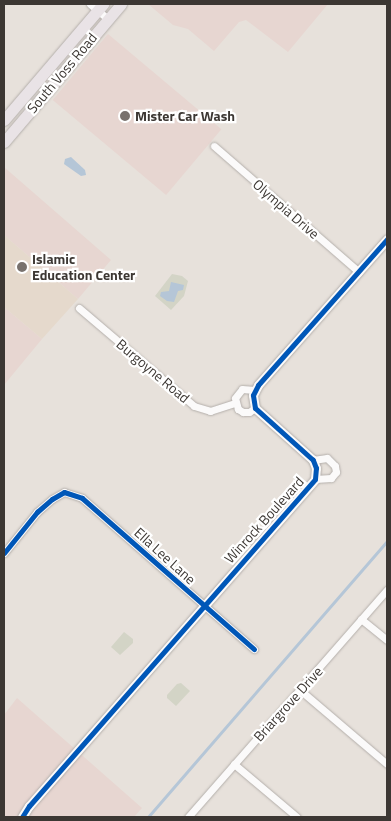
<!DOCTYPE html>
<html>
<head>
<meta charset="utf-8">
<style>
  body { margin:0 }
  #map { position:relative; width:391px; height:821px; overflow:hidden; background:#e7e1db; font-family:"Titillium Web",sans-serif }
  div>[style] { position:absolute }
  .commercial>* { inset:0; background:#e7d6d1; transform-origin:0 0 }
  .built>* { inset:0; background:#e5d9cc }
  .green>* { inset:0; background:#d3d4c6 }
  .water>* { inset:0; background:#b5c6d7 }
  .stream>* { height:2.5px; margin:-1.25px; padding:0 1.25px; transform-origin:1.25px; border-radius:1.25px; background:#b5c6d7 }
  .roads { filter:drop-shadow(0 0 1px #b4afab) drop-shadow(0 0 1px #b4afab) }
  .minor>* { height:7px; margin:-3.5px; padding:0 3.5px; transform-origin:3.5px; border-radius:3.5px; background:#fbfafa }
  .tertiary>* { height:9px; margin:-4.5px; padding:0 4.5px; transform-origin:4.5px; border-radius:4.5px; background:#fbfafa }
  .primary>* { height:11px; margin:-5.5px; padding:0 5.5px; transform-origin:5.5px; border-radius:5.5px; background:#e9e3e6 }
  .cycleway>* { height:5px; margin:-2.5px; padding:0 2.5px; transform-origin:2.5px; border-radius:2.5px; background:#0057b8 }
  .dots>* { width:14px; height:14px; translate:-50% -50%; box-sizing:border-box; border:2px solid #fff; border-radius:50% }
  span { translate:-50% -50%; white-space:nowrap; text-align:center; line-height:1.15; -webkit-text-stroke:4.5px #fff; paint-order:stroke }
  .street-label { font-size:14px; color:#3c3733 }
  .poi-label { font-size:14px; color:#3c3733; font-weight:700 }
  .left { translate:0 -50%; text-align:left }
  .frame { position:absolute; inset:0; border:5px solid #3c3733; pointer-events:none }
</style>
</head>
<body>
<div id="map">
  <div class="commercial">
    <div style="clip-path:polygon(148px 4px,328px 4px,288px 52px,246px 20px,239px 22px,214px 51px,188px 29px,173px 25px)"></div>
    <div style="left:108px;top:34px;width:148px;height:86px;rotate:40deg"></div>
    <div style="clip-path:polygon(4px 167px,111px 260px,78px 299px,4px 235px)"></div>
    <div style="clip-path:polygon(4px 307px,42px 339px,4px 385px)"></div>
    <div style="clip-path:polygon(17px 698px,142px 808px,134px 817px,4px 817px,4px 715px)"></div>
  </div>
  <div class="built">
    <div style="clip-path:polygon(4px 235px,78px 299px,42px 339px,4px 307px)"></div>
  </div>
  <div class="green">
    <div style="clip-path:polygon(172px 274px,182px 276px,188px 281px,184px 296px,171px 310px,155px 296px)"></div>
    <div style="clip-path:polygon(124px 632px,133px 639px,133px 643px,120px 655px,111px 647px)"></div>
    <div style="clip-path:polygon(181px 683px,190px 691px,176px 706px,167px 698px,167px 695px,177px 684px)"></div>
  </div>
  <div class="water">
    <div style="clip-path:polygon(71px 157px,85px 170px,86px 175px,81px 176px,64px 164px,65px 159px)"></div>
    <div style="clip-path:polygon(171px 282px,184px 285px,183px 290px,178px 291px,174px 302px,167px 301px,160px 296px,161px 292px,169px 291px)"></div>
  </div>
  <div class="stream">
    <div style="left:148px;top:817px;width:365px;rotate:-49.1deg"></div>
  </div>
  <div class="roads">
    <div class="minor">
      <div style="left:90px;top:4px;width:23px;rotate:40deg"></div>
      <div style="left:214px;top:146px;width:192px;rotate:41deg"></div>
      <div style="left:79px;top:308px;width:151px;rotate:40.4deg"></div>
      <div style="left:194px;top:406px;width:17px;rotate:17deg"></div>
      <div style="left:210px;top:411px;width:26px;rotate:-18deg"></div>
      <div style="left:255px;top:408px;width:7px;rotate:146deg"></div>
      <div style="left:249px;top:412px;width:6px;rotate:180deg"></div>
      <div style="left:243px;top:412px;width:6px;rotate:-149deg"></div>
      <div style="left:238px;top:409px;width:11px;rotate:-105deg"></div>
      <div style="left:235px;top:398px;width:11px;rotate:-52deg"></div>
      <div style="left:242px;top:389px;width:13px;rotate:4deg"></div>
      <div style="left:313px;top:460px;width:14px;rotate:-8deg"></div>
      <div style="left:327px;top:458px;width:11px;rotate:45deg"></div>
      <div style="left:335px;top:466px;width:6px;rotate:81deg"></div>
      <div style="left:336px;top:472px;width:8px;rotate:130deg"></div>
      <div style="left:331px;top:478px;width:16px;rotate:176deg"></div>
      <div style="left:4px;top:553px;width:53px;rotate:-51.2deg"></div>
      <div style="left:37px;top:512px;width:20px;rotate:-41deg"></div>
      <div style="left:52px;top:499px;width:14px;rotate:-30deg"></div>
      <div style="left:64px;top:492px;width:19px;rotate:18deg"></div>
      <div style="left:82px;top:498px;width:229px;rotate:41.3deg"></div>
      <div style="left:361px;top:619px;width:33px;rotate:39deg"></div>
      <div style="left:300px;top:690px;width:114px;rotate:40.4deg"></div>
      <div style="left:234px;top:764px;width:82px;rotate:40.1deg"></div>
      <div style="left:188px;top:817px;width:302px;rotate:-48.8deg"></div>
    </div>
    <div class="tertiary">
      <div style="left:22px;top:817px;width:13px;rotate:-58deg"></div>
      <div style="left:29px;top:806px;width:434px;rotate:-48.8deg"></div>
      <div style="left:315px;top:479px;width:11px;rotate:-85deg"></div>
      <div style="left:316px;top:468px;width:9px;rotate:-111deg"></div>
      <div style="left:313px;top:460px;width:78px;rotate:-138.1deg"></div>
      <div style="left:255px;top:408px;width:13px;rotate:-99deg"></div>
      <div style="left:253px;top:395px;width:11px;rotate:-63deg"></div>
      <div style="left:258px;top:385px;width:195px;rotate:-48.5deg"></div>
    </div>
    <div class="primary">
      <div style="left:4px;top:120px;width:153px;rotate:-49.5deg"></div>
      <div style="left:4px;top:142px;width:181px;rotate:-49.7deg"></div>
    </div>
  </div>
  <div class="cycleway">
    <div style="left:4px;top:553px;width:53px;rotate:-51.2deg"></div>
    <div style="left:37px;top:512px;width:20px;rotate:-41deg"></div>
    <div style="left:52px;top:499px;width:14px;rotate:-30deg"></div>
    <div style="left:64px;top:492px;width:19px;rotate:18deg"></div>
    <div style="left:82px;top:498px;width:229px;rotate:41.3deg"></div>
    <div style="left:22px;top:817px;width:13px;rotate:-58deg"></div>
    <div style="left:29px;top:806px;width:434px;rotate:-48.8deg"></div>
    <div style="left:315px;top:479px;width:11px;rotate:-85deg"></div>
    <div style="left:316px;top:468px;width:9px;rotate:-111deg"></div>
    <div style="left:313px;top:460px;width:78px;rotate:-138.1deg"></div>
    <div style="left:255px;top:408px;width:13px;rotate:-99deg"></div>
    <div style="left:253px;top:395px;width:11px;rotate:-63deg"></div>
    <div style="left:258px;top:385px;width:195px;rotate:-48.5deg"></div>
  </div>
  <div class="dots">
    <div style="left:125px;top:116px;background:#78726e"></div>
    <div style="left:22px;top:267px;background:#78726e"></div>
  </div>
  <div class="street-label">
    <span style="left:62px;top:73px;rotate:-50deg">South Voss Road</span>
    <span style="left:286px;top:209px;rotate:41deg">Olympia Drive</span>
    <span style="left:153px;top:371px;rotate:40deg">Burgoyne Road</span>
    <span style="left:264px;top:520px;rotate:-48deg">Winrock Boulevard</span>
    <span style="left:165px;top:556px;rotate:42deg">Ella Lee Lane</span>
    <span style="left:288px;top:704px;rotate:-48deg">Briargrove Drive</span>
  </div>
  <div class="poi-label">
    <span class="left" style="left:135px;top:116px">Mister Car Wash</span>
    <span class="left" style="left:32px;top:267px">Islamic<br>Education Center</span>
  </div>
  <div class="frame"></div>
</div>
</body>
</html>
